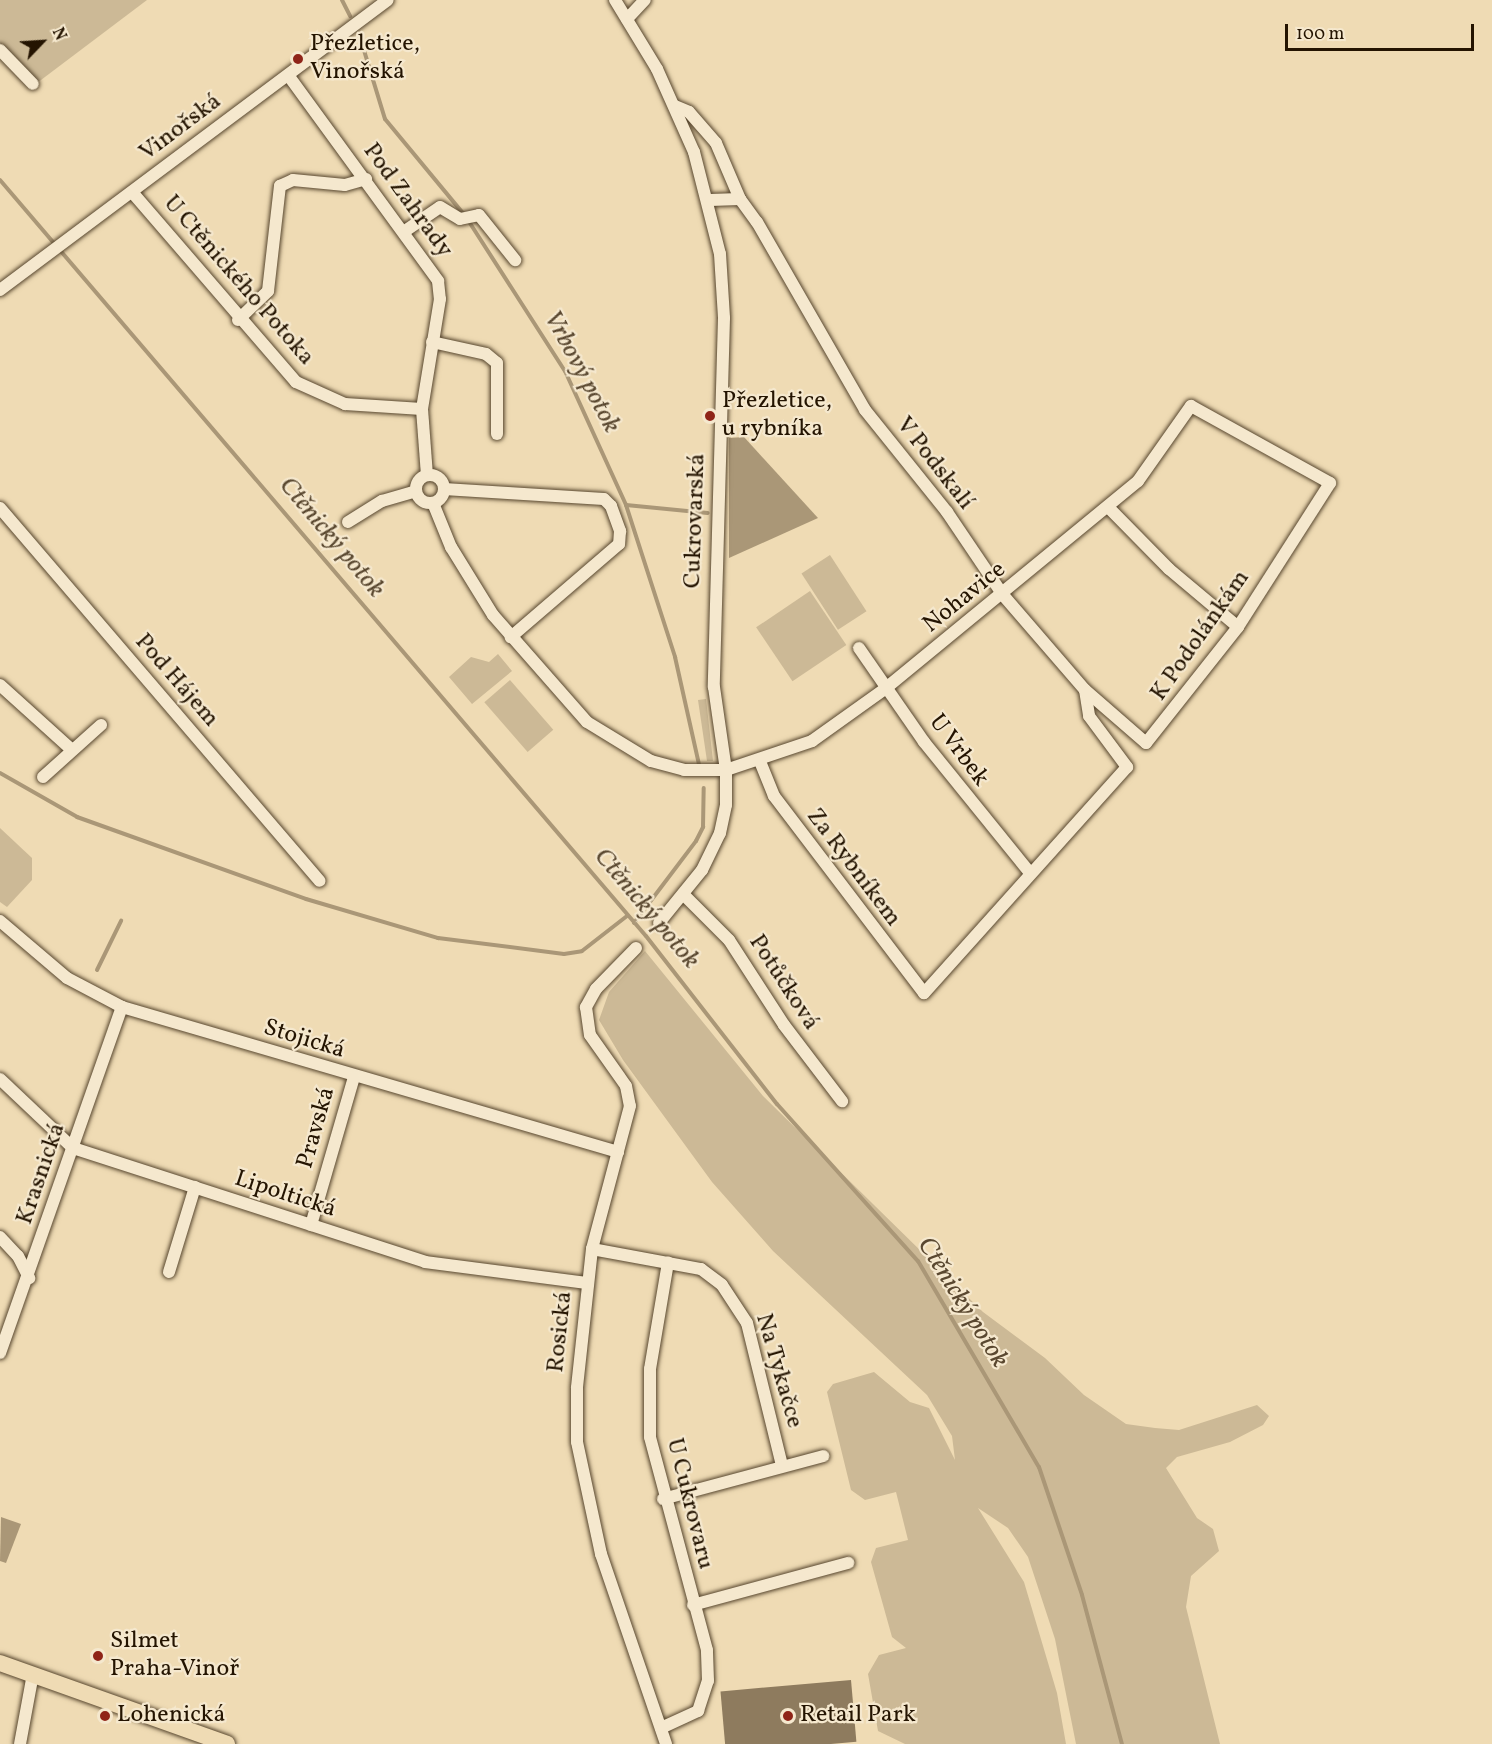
<!DOCTYPE html>
<html>
<head>
<meta charset="utf-8">
<style>
  body { margin:0 }
  #map { position:relative; width:1492px; height:1744px; overflow:hidden; background:#efdbb4; font-family:Vollkorn,serif }
  div>[style] { position:absolute }
  .green>* { inset:0; background:#ccb996; transform-origin:0 0 }
  .water>* { inset:0; background:#aa9777 }
  .stream>* { height:4px; margin:-2px; padding:0 2px; transform-origin:2px; border-radius:2px; background:#aa9777 }
  .building>* { inset:0; background:#8e7b5e; transform-origin:0 0 }
  .roads { filter:drop-shadow(0 0 2px #57462e) drop-shadow(0 0 2px #57462e) }
  .minor>* { height:12px; margin:-6px; padding:0 6px; transform-origin:6px; border-radius:6px; background:#f5e8ce }
  .minor>.ring { margin:-6px; padding:0; box-sizing:content-box; background:none; border:12px solid #f5e8ce; border-radius:50% }
  .major>* { height:16px; margin:-8px; padding:0 8px; transform-origin:8px; border-radius:8px; background:#efdbb4 }
  .dots>* { width:16px; height:16px; translate:-50% -50%; box-sizing:border-box; border:3px solid #f5e8ce; border-radius:50% }
  span { translate:-50% -50%; white-space:nowrap; text-align:center; line-height:1.15; -webkit-text-stroke:4.5px #f5e8ce; paint-order:stroke }
  .poi-label { font-size:24px; color:#241401 }
  .left { translate:0 -50%; text-align:left }
  .street-label { font-size:24px; color:#241401 }
  .water-label { font-size:26px; color:#5a4830; font-style:italic }
  .north { position:absolute; left:12px; top:12px; width:60px; height:60px; -webkit-text-stroke:4px #f5e8ce; paint-order:stroke; rotate:65deg; font-size:16px; font-weight:700; line-height:24px; text-align:center; color:#241401 }
  .north::after { content:''; display:block; margin:auto; width:21px; height:27px; background:#241401; clip-path:polygon(50% 0,100% 100%,50% 72%,0 100%) }
  .scale { position:absolute; left:1285px; top:24px; width:189px; height:27px; box-sizing:border-box; border:3px solid #241401; border-top:0; padding-left:8px; font-size:18px; line-height:21px; white-space:nowrap; color:#241401; -webkit-text-stroke:4px #f5e8ce; paint-order:stroke }
</style>
</head>
<body>
<div id="map">
  <div class="green">
    <div style="clip-path:polygon(0 0,147px 0,37px 83px,0 46px)"></div>
    <div style="left:830px;top:555px;width:67px;height:34px;rotate:57deg"></div>
    <div style="left:810px;top:591px;width:65px;height:65px;rotate:56deg"></div>
    <div style="clip-path:polygon(498px 654px,512px 671px,472px 704px,449px 677px,471px 657px,489px 662px)"></div>
    <div style="left:510px;top:680px;width:66px;height:34px;rotate:49deg"></div>
    <div style="clip-path:polygon(706px 699px,713px 761px,707px 761px,698px 700px)"></div>
    <div style="clip-path:polygon(0 828px,32px 858px,32px 880px,7px 907px,0 902px)"></div>
    <div style="clip-path:polygon(645px 951px,763px 1096px,983px 1312px,1045px 1358px,1084px 1395px,1126px 1424px,1155px 1428px,1179px 1430px,1257px 1405px,1269px 1416px,1263px 1425px,1230px 1442px,1177px 1457px,1166px 1468px,1197px 1518px,1213px 1529px,1219px 1551px,1191px 1576px,1186px 1607px,1220px 1744px,1076px 1744px,1055px 1639px,1028px 1557px,1008px 1528px,978px 1508px,1024px 1582px,1057px 1693px,1066px 1744px,905px 1744px,878px 1731px,868px 1674px,879px 1655px,906px 1648px,892px 1637px,871px 1562px,876px 1548px,908px 1540px,896px 1492px,865px 1500px,851px 1490px,827px 1392px,833px 1384px,874px 1372px,910px 1402px,929px 1408px,955px 1460px,952px 1436px,927px 1395px,773px 1251px,712px 1182px,623px 1060px,599px 1020px,609px 992px)"></div>
  </div>
  <div class="water">
    <div style="clip-path:polygon(744px 437px,818px 518px,729px 558px,729px 438px)"></div>
    <div style="clip-path:polygon(1px 1517px,21px 1524px,6px 1563px,0 1561px)"></div>
  </div>
  <div class="stream">
    <div style="left:342px;top:0;width:18px;rotate:63deg"></div>
    <div style="left:359px;top:34px;width:89px;rotate:73deg"></div>
    <div style="left:385px;top:119px;width:127px;rotate:50.4deg"></div>
    <div style="left:466px;top:217px;width:183px;rotate:57.3deg"></div>
    <div style="left:565px;top:371px;width:147px;rotate:65.5deg"></div>
    <div style="left:626px;top:505px;width:160px;rotate:72.1deg"></div>
    <div style="left:675px;top:657px;width:110px;rotate:77.4deg"></div>
    <div style="left:0;top:180px;width:994px;rotate:49.49deg"></div>
    <div style="left:646px;top:936px;width:213px;rotate:52.1deg"></div>
    <div style="left:777px;top:1104px;width:211px;rotate:48.1deg"></div>
    <div style="left:918px;top:1261px;width:239px;rotate:59.6deg"></div>
    <div style="left:1039px;top:1467px;width:135px;rotate:71.4deg"></div>
    <div style="left:1082px;top:1595px;width:154px;rotate:75deg"></div>
    <div style="left:626px;top:505px;width:82px;rotate:5.6deg"></div>
    <div style="left:0;top:773px;width:89px;rotate:29.7deg"></div>
    <div style="left:77px;top:817px;width:243px;rotate:19.7deg"></div>
    <div style="left:306px;top:899px;width:138px;rotate:16.5deg"></div>
    <div style="left:438px;top:938px;width:127px;rotate:7.2deg"></div>
    <div style="left:564px;top:954px;width:18px;rotate:-9deg"></div>
    <div style="left:582px;top:951px;width:57px;rotate:-37.9deg"></div>
    <div style="left:634px;top:923px;width:103px;rotate:-52.9deg"></div>
    <div style="left:696px;top:841px;width:16px;rotate:-63deg"></div>
    <div style="left:703px;top:827px;width:39px;rotate:-89deg"></div>
    <div style="left:97px;top:970px;width:55px;rotate:-63.9deg"></div>
  </div>
  <div class="building">
    <div style="left:851px;top:1680px;width:62px;height:131px;rotate:85deg"></div>
  </div>
  <div class="roads">
    <div class="minor">
      <div style="left:615px;top:0;width:81px;rotate:58.7deg"></div>
      <div style="left:657px;top:69px;width:91px;rotate:66deg"></div>
      <div style="left:694px;top:152px;width:105px;rotate:75.7deg"></div>
      <div style="left:720px;top:254px;width:64px;rotate:86.4deg"></div>
      <div style="left:724px;top:318px;width:369px;rotate:91.6deg"></div>
      <div style="left:714px;top:687px;width:84px;rotate:81.8deg"></div>
      <div style="left:726px;top:770px;width:35px;rotate:90deg"></div>
      <div style="left:726px;top:805px;width:29px;rotate:102deg"></div>
      <div style="left:720px;top:833px;width:41px;rotate:115.9deg"></div>
      <div style="left:702px;top:870px;width:68px;rotate:129.1deg"></div>
      <div style="left:627px;top:19px;width:26px;rotate:-47deg"></div>
      <div style="left:0;top:50px;width:47px;rotate:45.9deg"></div>
      <div style="left:288px;top:75px;width:255px;rotate:53.9deg"></div>
      <div style="left:438px;top:281px;width:18px;rotate:84deg"></div>
      <div style="left:440px;top:299px;width:111px;rotate:99.3deg"></div>
      <div style="left:422px;top:409px;width:66px;rotate:85.7deg"></div>
      <div style="left:675px;top:106px;width:15px;rotate:23deg"></div>
      <div style="left:689px;top:112px;width:41px;rotate:48.9deg"></div>
      <div style="left:716px;top:143px;width:61px;rotate:66.8deg"></div>
      <div style="left:132px;top:192px;width:251px;rotate:49.2deg"></div>
      <div style="left:296px;top:382px;width:54px;rotate:24.2deg"></div>
      <div style="left:345px;top:404px;width:77px;rotate:3.7deg"></div>
      <div style="left:710px;top:200px;width:30px;rotate:-2deg"></div>
      <div style="left:740px;top:199px;width:29px;rotate:54deg"></div>
      <div style="left:757px;top:222px;width:217px;rotate:60.1deg"></div>
      <div style="left:865px;top:410px;width:131px;rotate:51.2deg"></div>
      <div style="left:947px;top:512px;width:100px;rotate:56deg"></div>
      <div style="left:1003px;top:595px;width:125px;rotate:49.2deg"></div>
      <div style="left:1085px;top:690px;width:26px;rotate:81deg"></div>
      <div style="left:1089px;top:716px;width:64px;rotate:53.3deg"></div>
      <div style="left:1127px;top:767px;width:304px;rotate:131.9deg"></div>
      <div style="left:924px;top:993px;width:248px;rotate:-127.3deg"></div>
      <div style="left:774px;top:796px;width:37px;rotate:-112deg"></div>
      <div style="left:405px;top:231px;width:42px;rotate:-34.4deg"></div>
      <div style="left:440px;top:207px;width:23px;rotate:31deg"></div>
      <div style="left:460px;top:219px;width:19px;rotate:-12deg"></div>
      <div style="left:479px;top:215px;width:58px;rotate:51.3deg"></div>
      <div style="left:0;top:290px;width:484px;rotate:-36.8deg"></div>
      <div style="left:238px;top:320px;width:42px;rotate:-44deg"></div>
      <div style="left:268px;top:291px;width:106px;rotate:-83.5deg"></div>
      <div style="left:280px;top:186px;width:14px;rotate:-25deg"></div>
      <div style="left:293px;top:180px;width:52px;rotate:5.5deg"></div>
      <div style="left:345px;top:185px;width:22px;rotate:-16deg"></div>
      <div style="left:432px;top:342px;width:55px;rotate:12.5deg"></div>
      <div style="left:486px;top:354px;width:14px;rotate:39deg"></div>
      <div style="left:497px;top:363px;width:71px;rotate:90deg"></div>
      <div class="ring" style="left:416px;top:475px;width:16px;height:16px"></div>
      <div style="left:444px;top:489px;width:160px;rotate:3.6deg"></div>
      <div style="left:604px;top:499px;width:10px;rotate:45deg"></div>
      <div style="left:611px;top:506px;width:27px;rotate:70deg"></div>
      <div style="left:620px;top:531px;width:13px;rotate:94deg"></div>
      <div style="left:619px;top:544px;width:143px;rotate:139.3deg"></div>
      <div style="left:433px;top:503px;width:48px;rotate:67.8deg"></div>
      <div style="left:451px;top:547px;width:80px;rotate:58.3deg"></div>
      <div style="left:493px;top:615px;width:142px;rotate:48.7deg"></div>
      <div style="left:587px;top:722px;width:75px;rotate:31.4deg"></div>
      <div style="left:651px;top:761px;width:34px;rotate:15deg"></div>
      <div style="left:684px;top:770px;width:42px"></div>
      <div style="left:726px;top:770px;width:91px;rotate:-18.6deg"></div>
      <div style="left:812px;top:741px;width:91px;rotate:-35.6deg"></div>
      <div style="left:886px;top:688px;width:326px;rotate:-39.4deg"></div>
      <div style="left:1138px;top:481px;width:92px;rotate:-54.8deg"></div>
      <div style="left:1191px;top:406px;width:159px;rotate:29deg"></div>
      <div style="left:1330px;top:483px;width:171px;rotate:122.6deg"></div>
      <div style="left:1238px;top:627px;width:148px;rotate:128.4deg"></div>
      <div style="left:1146px;top:743px;width:81px;rotate:-139deg"></div>
      <div style="left:1108px;top:507px;width:87px;rotate:45.5deg"></div>
      <div style="left:1169px;top:569px;width:90px;rotate:40deg"></div>
      <div style="left:0;top:508px;width:491px;rotate:49.4deg"></div>
      <div style="left:348px;top:522px;width:40px;rotate:-32deg"></div>
      <div style="left:382px;top:501px;width:35px;rotate:-16deg"></div>
      <div style="left:859px;top:648px;width:114px;rotate:55.3deg"></div>
      <div style="left:924px;top:742px;width:169px;rotate:51deg"></div>
      <div style="left:0;top:685px;width:97px;rotate:42.1deg"></div>
      <div style="left:43px;top:777px;width:78px;rotate:-41.9deg"></div>
      <div style="left:683px;top:894px;width:65px;rotate:45deg"></div>
      <div style="left:729px;top:940px;width:101px;rotate:57.1deg"></div>
      <div style="left:784px;top:1025px;width:96px;rotate:52.7deg"></div>
      <div style="left:0;top:921px;width:88px;rotate:40.4deg"></div>
      <div style="left:67px;top:978px;width:62px;rotate:27.8deg"></div>
      <div style="left:122px;top:1007px;width:517px;rotate:16.3deg"></div>
      <div style="left:636px;top:948px;width:57px;rotate:134.3deg"></div>
      <div style="left:596px;top:989px;width:21px;rotate:119deg"></div>
      <div style="left:586px;top:1007px;width:28px;rotate:82deg"></div>
      <div style="left:590px;top:1035px;width:62px;rotate:54.8deg"></div>
      <div style="left:626px;top:1086px;width:20px;rotate:79deg"></div>
      <div style="left:630px;top:1106px;width:148px;rotate:104.9deg"></div>
      <div style="left:592px;top:1249px;width:140px;rotate:96.2deg"></div>
      <div style="left:577px;top:1388px;width:54px;rotate:90deg"></div>
      <div style="left:577px;top:1442px;width:115px;rotate:77.9deg"></div>
      <div style="left:601px;top:1554px;width:201px;rotate:71.1deg"></div>
      <div style="left:0;top:1079px;width:100px;rotate:43.4deg"></div>
      <div style="left:73px;top:1148px;width:370px;rotate:17.9deg"></div>
      <div style="left:425px;top:1262px;width:163px;rotate:7.4deg"></div>
      <div style="left:311px;top:1225px;width:154px;rotate:-73.8deg"></div>
      <div style="left:0;top:1237px;width:26px;rotate:47deg"></div>
      <div style="left:18px;top:1256px;width:25px;rotate:63deg"></div>
      <div style="left:592px;top:1249px;width:111px;rotate:10.4deg"></div>
      <div style="left:701px;top:1269px;width:26px;rotate:37deg"></div>
      <div style="left:722px;top:1285px;width:45px;rotate:56.7deg"></div>
      <div style="left:747px;top:1323px;width:147px;rotate:76.2deg"></div>
      <div style="left:169px;top:1272px;width:89px;rotate:-73deg"></div>
      <div style="left:0;top:1353px;width:367px;rotate:-70.6deg"></div>
      <div style="left:663px;top:1499px;width:166px;rotate:-15deg"></div>
      <div style="left:693px;top:1605px;width:161px;rotate:-15.2deg"></div>
      <div style="left:661px;top:1728px;width:41px;rotate:-24.7deg"></div>
      <div style="left:698px;top:1711px;width:32px;rotate:-72deg"></div>
      <div style="left:708px;top:1681px;width:31px;rotate:-92deg"></div>
      <div style="left:707px;top:1650px;width:220px;rotate:-105deg"></div>
      <div style="left:650px;top:1437px;width:68px;rotate:-90deg"></div>
      <div style="left:650px;top:1369px;width:108px;rotate:-80.4deg"></div>
      <div style="left:20px;top:1744px;width:71px;rotate:-79.5deg"></div>
    </div>
    <div class="major">
      <div style="left:0;top:1663px;width:241px;rotate:19.6deg"></div>
    </div>
  </div>
  <div class="dots">
    <div style="left:298px;top:59px;background:#8f2418"></div>
    <div style="left:710px;top:416px;background:#8f2418"></div>
    <div style="left:98px;top:1656px;background:#8f2418"></div>
    <div style="left:105px;top:1716px;background:#8f2418"></div>
    <div style="left:788px;top:1716px;background:#8f2418"></div>
  </div>
  <div class="poi-label">
    <span class="left" style="left:310px;top:59px">Přezletice,<br>Vinořská</span>
    <span class="left" style="left:722px;top:416px">Přezletice,<br>u rybníka</span>
    <span class="left" style="left:110px;top:1656px">Silmet<br>Praha-Vinoř</span>
    <span class="left" style="left:117px;top:1716px">Lohenická</span>
    <span class="left" style="left:800px;top:1716px">Retail Park</span>
  </div>
  <div class="street-label">
    <span style="left:181px;top:128px;rotate:-37deg">Vinořská</span>
    <span style="left:407px;top:201px;rotate:54deg">Pod Zahrady</span>
    <span style="left:238px;top:281px;rotate:49deg">U Ctěnického Potoka</span>
    <span style="left:934px;top:464px;rotate:52deg">V Podskalí</span>
    <span style="left:696px;top:521px;rotate:-88deg">Cukrovarská</span>
    <span style="left:965px;top:598px;rotate:-39deg">Nohavice</span>
    <span style="left:1201px;top:636px;rotate:-55deg">K Podolánkám</span>
    <span style="left:176px;top:681px;rotate:49deg">Pod Hájem</span>
    <span style="left:958px;top:751px;rotate:53deg">U Vrbek</span>
    <span style="left:853px;top:868px;rotate:53deg">Za Rybníkem</span>
    <span style="left:783px;top:983px;rotate:57deg">Potůčková</span>
    <span style="left:304px;top:1040px;rotate:17deg">Stojická</span>
    <span style="left:317px;top:1128px;rotate:-74deg">Pravská</span>
    <span style="left:42px;top:1174px;rotate:-71deg">Krasnická</span>
    <span style="left:285px;top:1195px;rotate:18deg">Lipoltická</span>
    <span style="left:561px;top:1332px;rotate:-84deg">Rosická</span>
    <span style="left:778px;top:1371px;rotate:74deg">Na Tykačce</span>
    <span style="left:689px;top:1504px;rotate:76deg">U Cukrovaru</span>
  </div>
  <div class="water-label">
    <span style="left:581px;top:372px;rotate:62deg">Vrbový potok</span>
    <span style="left:331px;top:538px;rotate:50deg">Ctěnický potok</span>
    <span style="left:646px;top:909px;rotate:50deg">Ctěnický potok</span>
    <span style="left:962px;top:1303px;rotate:58deg">Ctěnický potok</span>
  </div>
  <div class="north">N</div>
  <div class="scale">100 m</div>
</div>
</body>
</html>
